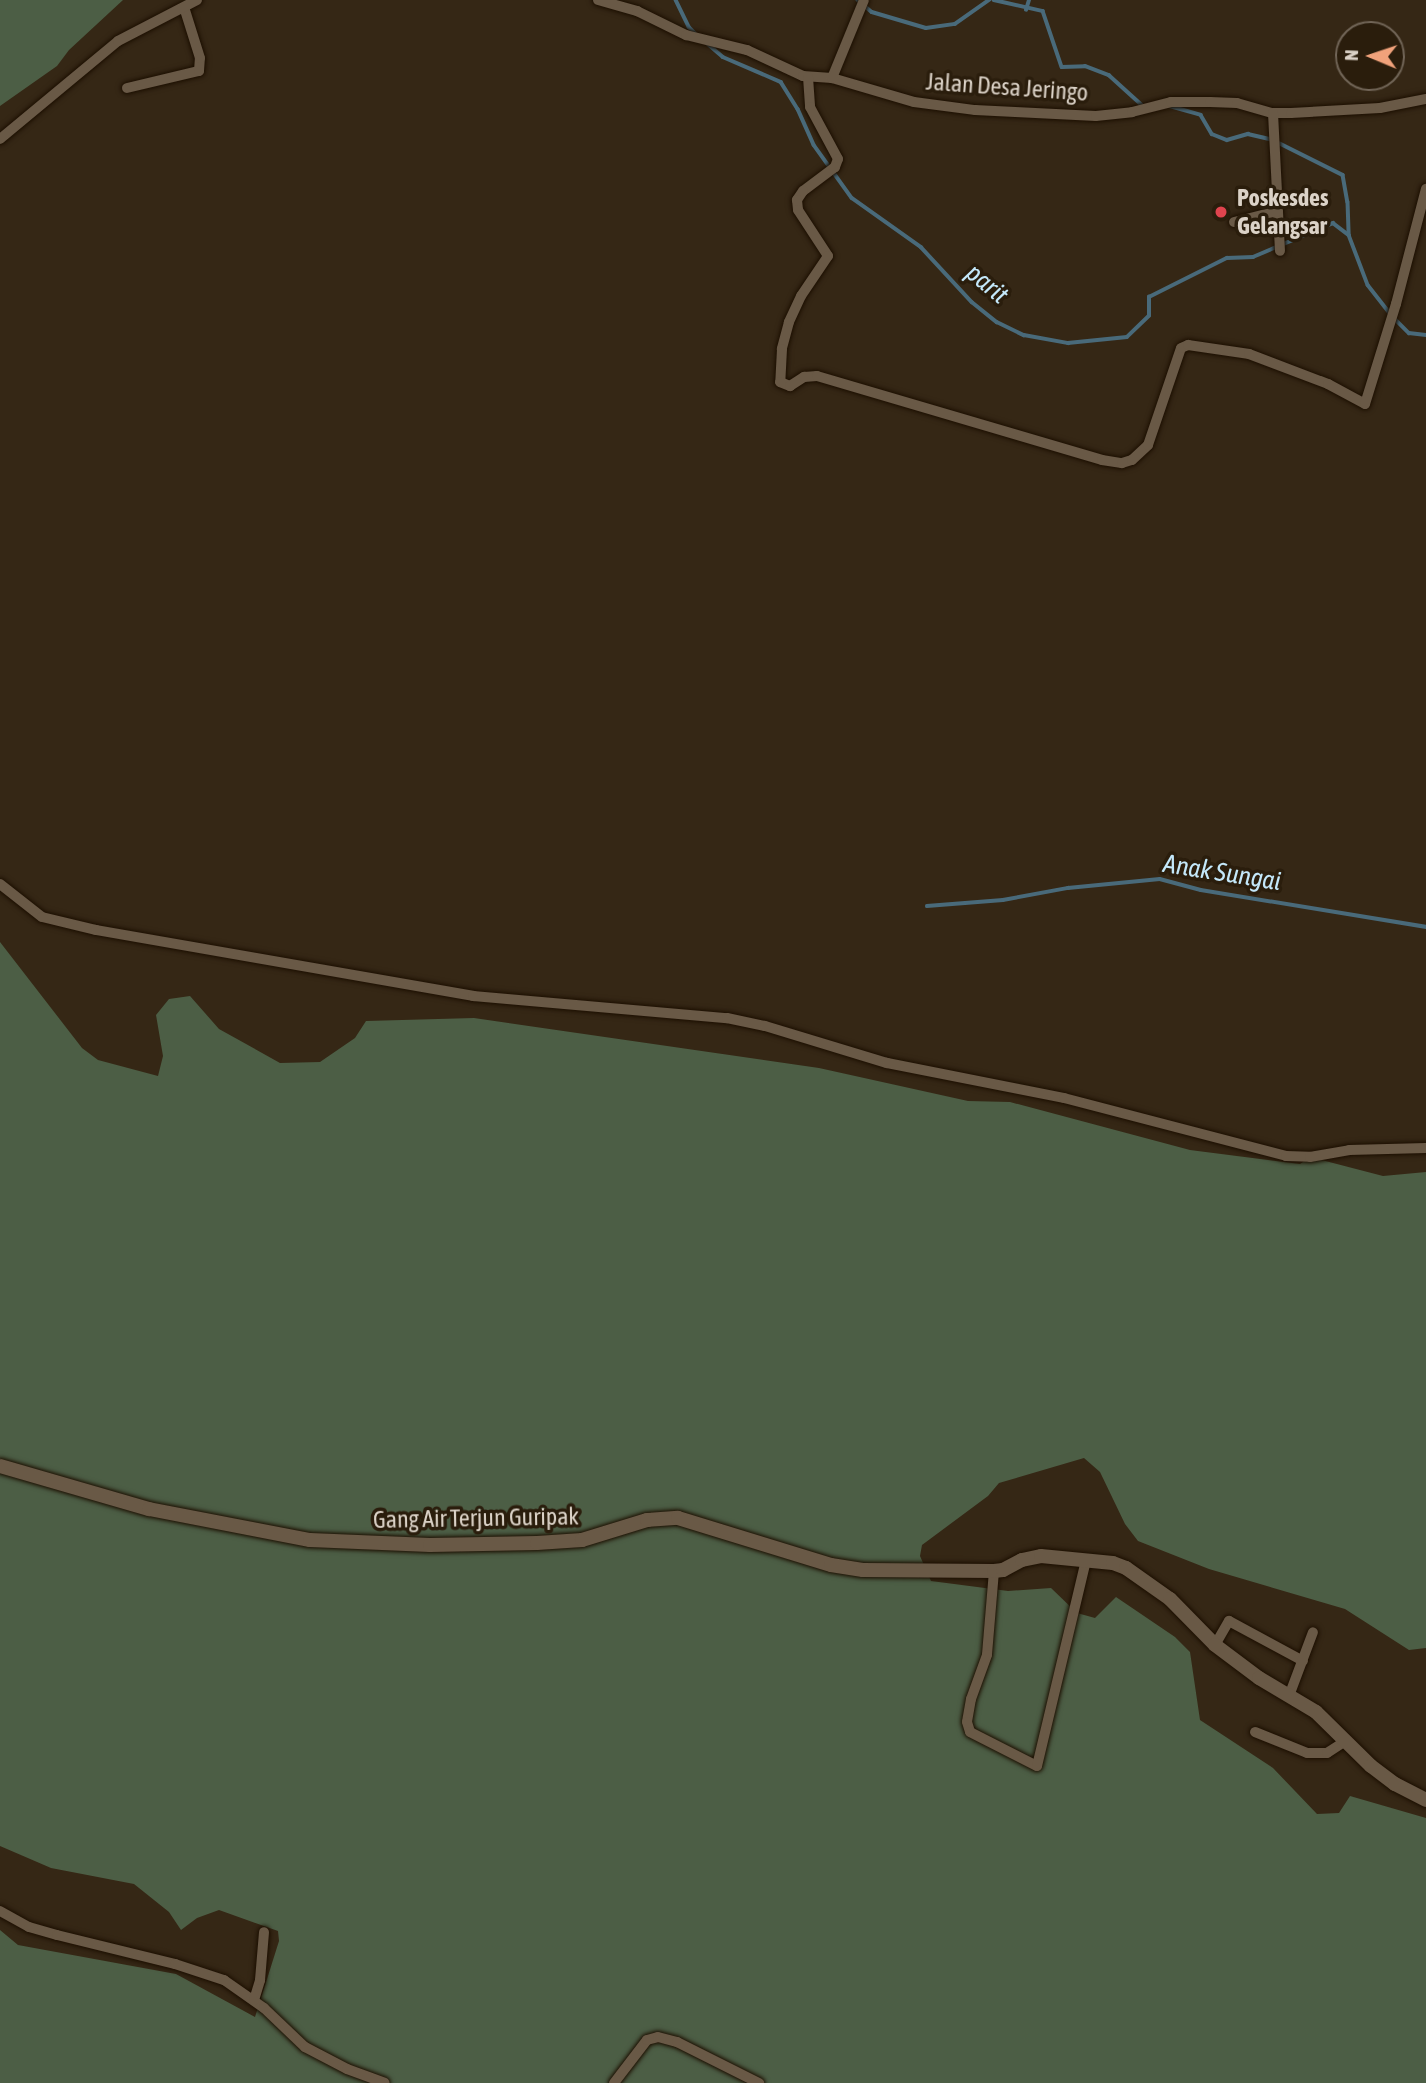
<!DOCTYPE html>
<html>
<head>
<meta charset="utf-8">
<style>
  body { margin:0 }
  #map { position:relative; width:1426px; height:2083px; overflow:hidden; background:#352715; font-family:"Asap Condensed",sans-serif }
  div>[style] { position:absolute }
  .forest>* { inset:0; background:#4c5e45 }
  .stream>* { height:3.5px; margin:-1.75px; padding:0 1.75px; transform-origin:1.75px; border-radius:1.75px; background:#496a7a }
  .roads { filter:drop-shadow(0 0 2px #1c0f01) drop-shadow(0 0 2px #1c0f01) }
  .street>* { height:10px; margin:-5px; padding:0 5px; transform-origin:5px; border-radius:5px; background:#695946 }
  .secondary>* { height:14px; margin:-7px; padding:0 7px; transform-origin:7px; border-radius:7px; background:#695946 }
  .dots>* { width:19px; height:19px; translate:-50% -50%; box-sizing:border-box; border:4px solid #2a1d0c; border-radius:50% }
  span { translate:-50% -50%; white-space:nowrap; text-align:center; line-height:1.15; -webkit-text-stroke:7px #2a1d0c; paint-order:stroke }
  .street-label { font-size:24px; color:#dbd2c7 }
  .poi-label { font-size:24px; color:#dbd2c7; font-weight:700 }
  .left { translate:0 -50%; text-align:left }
  .water-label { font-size:26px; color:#c4e8fa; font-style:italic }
  .north { position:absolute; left:1335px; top:21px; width:70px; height:70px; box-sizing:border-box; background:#2a1d0c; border:2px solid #716557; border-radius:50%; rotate:272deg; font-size:19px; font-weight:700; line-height:28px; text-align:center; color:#dbd2c7 }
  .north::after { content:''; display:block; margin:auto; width:24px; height:32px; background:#f1a27b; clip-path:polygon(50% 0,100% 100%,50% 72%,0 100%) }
</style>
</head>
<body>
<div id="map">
  <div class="forest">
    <div style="clip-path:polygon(0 0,123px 0,69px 50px,57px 66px,0 106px)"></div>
    <div style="clip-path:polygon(0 942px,82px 1048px,98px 1060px,158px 1076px,163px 1056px,156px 1015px,169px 999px,190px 996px,219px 1029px,280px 1063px,320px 1062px,355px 1038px,366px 1021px,474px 1018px,819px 1068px,968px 1101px,1010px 1102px,1190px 1150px,1300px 1164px,1310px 1157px,1383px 1176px,1426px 1172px,1426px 1648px,1409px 1650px,1345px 1609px,1209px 1569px,1138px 1541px,1125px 1524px,1100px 1472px,1084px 1458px,999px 1483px,988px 1496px,922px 1545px,920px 1556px,931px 1581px,1008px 1591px,1051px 1588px,1077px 1613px,1095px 1618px,1116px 1597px,1175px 1637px,1190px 1652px,1200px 1720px,1273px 1768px,1317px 1814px,1339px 1813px,1350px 1796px,1426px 1818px,1426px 2083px,0 2083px,0 1930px,18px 1945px,176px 1974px,255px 2017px,279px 1941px,278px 1931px,219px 1910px,197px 1918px,181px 1930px,169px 1912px,134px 1884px,51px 1868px,0 1846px)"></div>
  </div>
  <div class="stream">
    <div style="left:676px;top:0;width:30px;rotate:64deg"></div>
    <div style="left:689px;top:27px;width:10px;rotate:45deg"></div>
    <div style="left:858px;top:0;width:18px;rotate:41deg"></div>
    <div style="left:872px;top:12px;width:56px;rotate:16.5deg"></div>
    <div style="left:926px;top:28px;width:29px;rotate:-8deg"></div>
    <div style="left:955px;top:24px;width:42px;rotate:-35.2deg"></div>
    <div style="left:994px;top:0;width:50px;rotate:12.7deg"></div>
    <div style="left:1043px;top:11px;width:59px;rotate:71.3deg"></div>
    <div style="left:1062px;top:67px;width:23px;rotate:-2deg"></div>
    <div style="left:1085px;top:66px;width:26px;rotate:21deg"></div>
    <div style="left:1109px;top:75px;width:45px;rotate:42.3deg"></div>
    <div style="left:1026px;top:10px;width:10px;rotate:-73deg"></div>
    <div style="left:707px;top:43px;width:21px;rotate:41deg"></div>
    <div style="left:723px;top:57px;width:63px;rotate:23.3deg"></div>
    <div style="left:781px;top:82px;width:32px;rotate:58deg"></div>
    <div style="left:798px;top:109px;width:39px;rotate:66deg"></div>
    <div style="left:814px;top:145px;width:65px;rotate:54.4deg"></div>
    <div style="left:852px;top:198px;width:85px;rotate:35.4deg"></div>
    <div style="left:921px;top:247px;width:75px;rotate:47.2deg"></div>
    <div style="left:972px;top:302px;width:32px;rotate:39deg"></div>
    <div style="left:997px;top:322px;width:30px;rotate:26deg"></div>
    <div style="left:1024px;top:335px;width:45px;rotate:10.3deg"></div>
    <div style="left:1068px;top:343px;width:59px;rotate:-5.8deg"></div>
    <div style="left:1127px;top:337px;width:30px;rotate:-44deg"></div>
    <div style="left:1149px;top:316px;width:19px;rotate:-90deg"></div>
    <div style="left:1149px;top:297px;width:87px;rotate:-26.6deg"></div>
    <div style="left:1227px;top:258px;width:26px;rotate:-2deg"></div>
    <div style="left:1253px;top:257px;width:87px;rotate:-23deg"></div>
    <div style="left:1333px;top:223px;width:20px;rotate:37deg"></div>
    <div style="left:1170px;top:106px;width:32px;rotate:16deg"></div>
    <div style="left:1201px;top:115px;width:22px;rotate:60deg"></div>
    <div style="left:1212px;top:134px;width:16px;rotate:22deg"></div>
    <div style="left:1227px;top:140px;width:22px;rotate:-16deg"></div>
    <div style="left:1248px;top:134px;width:26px;rotate:13deg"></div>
    <div style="left:1273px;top:140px;width:78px;rotate:26.6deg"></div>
    <div style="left:1343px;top:175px;width:27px;rotate:80deg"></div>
    <div style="left:1348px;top:202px;width:33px;rotate:88deg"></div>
    <div style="left:1349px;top:235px;width:53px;rotate:69.2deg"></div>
    <div style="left:1368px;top:285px;width:36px;rotate:52deg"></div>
    <div style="left:1395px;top:319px;width:20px;rotate:45deg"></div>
    <div style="left:1409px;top:333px;width:17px;rotate:7deg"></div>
    <div style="left:927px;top:906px;width:76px;rotate:-4.5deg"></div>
    <div style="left:1003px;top:900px;width:66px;rotate:-10.5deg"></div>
    <div style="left:1068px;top:888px;width:92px;rotate:-5.6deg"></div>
    <div style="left:1160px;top:879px;width:42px;rotate:15deg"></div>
    <div style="left:1201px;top:890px;width:228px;rotate:9.3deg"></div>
  </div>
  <div class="roads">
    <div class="street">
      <div style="left:598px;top:0;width:41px;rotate:15.8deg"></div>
      <div style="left:637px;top:11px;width:55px;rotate:26.1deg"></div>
      <div style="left:686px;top:35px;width:63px;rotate:13.8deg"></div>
      <div style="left:747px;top:50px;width:62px;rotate:24.9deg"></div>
      <div style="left:803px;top:76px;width:29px;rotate:4deg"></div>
      <div style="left:832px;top:78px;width:85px;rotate:16.3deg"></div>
      <div style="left:914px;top:102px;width:62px;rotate:7.5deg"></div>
      <div style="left:975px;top:110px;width:121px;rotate:2.8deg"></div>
      <div style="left:1096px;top:116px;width:36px;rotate:-6deg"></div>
      <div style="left:1132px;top:112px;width:40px;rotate:-14.4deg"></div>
      <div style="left:1171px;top:102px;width:39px"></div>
      <div style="left:1210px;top:102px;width:27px;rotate:2deg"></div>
      <div style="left:1237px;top:103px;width:37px;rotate:16deg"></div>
      <div style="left:1273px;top:113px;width:18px"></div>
      <div style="left:1291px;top:113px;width:89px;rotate:-3.2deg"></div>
      <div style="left:1380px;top:108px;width:47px;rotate:-11.1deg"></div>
      <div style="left:808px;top:77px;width:30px;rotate:86deg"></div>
      <div style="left:810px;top:107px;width:59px;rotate:61.7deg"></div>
      <div style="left:838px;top:159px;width:9px;rotate:111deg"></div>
      <div style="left:835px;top:167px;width:40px;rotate:143deg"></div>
      <div style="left:803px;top:191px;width:11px;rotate:124deg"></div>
      <div style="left:797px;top:200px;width:10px;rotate:84deg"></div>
      <div style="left:798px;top:210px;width:55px;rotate:56.9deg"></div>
      <div style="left:828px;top:256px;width:48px;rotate:124deg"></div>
      <div style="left:801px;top:296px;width:29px;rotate:115deg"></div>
      <div style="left:789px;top:322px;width:28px;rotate:105deg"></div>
      <div style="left:782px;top:349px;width:33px;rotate:93deg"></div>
      <div style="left:780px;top:382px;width:11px;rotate:22deg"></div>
      <div style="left:790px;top:386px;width:17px;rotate:-33deg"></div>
      <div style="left:804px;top:377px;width:13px;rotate:-4deg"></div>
      <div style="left:817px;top:376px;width:297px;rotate:16.4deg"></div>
      <div style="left:1102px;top:460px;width:20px;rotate:9deg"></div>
      <div style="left:1122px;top:463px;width:10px;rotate:-17deg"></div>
      <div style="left:1132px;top:460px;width:22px;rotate:-43deg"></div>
      <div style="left:1148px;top:445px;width:102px;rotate:-71.2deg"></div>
      <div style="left:1181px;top:348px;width:8px;rotate:-23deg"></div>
      <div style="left:1188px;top:345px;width:62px;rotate:8.4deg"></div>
      <div style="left:1249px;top:354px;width:85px;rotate:20.8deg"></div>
      <div style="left:1328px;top:384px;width:42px;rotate:28.4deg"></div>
      <div style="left:1365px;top:404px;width:105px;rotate:-72.8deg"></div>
      <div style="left:1396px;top:304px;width:119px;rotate:-75.4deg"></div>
      <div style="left:832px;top:78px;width:84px;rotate:-67.7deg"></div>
      <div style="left:127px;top:88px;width:74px;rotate:-13.3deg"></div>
      <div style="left:199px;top:71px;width:13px;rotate:-86deg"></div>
      <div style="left:200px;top:58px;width:53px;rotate:-107.4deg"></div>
      <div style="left:1273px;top:113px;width:138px;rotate:87.1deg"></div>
      <div style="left:0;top:139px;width:153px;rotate:-39.7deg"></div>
      <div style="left:118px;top:41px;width:89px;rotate:-27.4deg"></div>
      <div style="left:1234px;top:222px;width:45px;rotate:-14deg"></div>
      <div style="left:0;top:884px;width:53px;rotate:38.2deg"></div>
      <div style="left:42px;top:917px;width:56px;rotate:13.5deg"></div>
      <div style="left:96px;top:930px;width:383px;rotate:9.9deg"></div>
      <div style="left:473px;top:996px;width:255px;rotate:5deg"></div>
      <div style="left:727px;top:1018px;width:39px;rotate:12deg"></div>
      <div style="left:765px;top:1026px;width:127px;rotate:16.9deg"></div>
      <div style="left:887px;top:1063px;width:180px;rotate:11.2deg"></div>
      <div style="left:1064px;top:1098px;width:229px;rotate:14.6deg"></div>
      <div style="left:1286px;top:1156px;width:24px;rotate:2deg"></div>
      <div style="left:1310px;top:1157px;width:40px;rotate:-10deg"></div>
      <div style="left:1349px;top:1150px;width:77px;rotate:-1.5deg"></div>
      <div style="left:994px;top:1571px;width:84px;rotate:94.8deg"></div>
      <div style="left:987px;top:1655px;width:47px;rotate:110deg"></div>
      <div style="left:971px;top:1699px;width:23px;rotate:100deg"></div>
      <div style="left:967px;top:1722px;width:10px;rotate:73deg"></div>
      <div style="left:970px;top:1732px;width:75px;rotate:26.9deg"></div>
      <div style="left:1037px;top:1766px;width:212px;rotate:-76.6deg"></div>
      <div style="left:1215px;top:1645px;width:28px;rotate:-60deg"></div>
      <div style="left:1229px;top:1621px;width:84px;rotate:28.4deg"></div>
      <div style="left:1289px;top:1696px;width:68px;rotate:-69.4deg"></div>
      <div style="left:1255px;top:1732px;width:56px;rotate:22deg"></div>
      <div style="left:1307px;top:1753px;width:20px"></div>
      <div style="left:1327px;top:1753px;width:20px;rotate:-33deg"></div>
      <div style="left:0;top:1911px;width:33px;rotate:29deg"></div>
      <div style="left:29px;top:1927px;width:29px;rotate:16deg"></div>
      <div style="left:57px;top:1935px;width:122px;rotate:13.8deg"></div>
      <div style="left:175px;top:1964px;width:52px;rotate:18.1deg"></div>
      <div style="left:224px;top:1980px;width:49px;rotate:35deg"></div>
      <div style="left:264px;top:2008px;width:57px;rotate:43.6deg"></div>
      <div style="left:305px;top:2047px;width:47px;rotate:27.6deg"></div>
      <div style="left:347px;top:2069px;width:40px;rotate:20.2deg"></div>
      <div style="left:254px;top:2000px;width:21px;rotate:-73deg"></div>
      <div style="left:260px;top:1980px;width:48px;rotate:-85.2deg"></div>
      <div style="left:614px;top:2083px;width:54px;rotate:-52.5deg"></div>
      <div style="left:647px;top:2040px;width:11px;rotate:-15deg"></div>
      <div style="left:658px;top:2037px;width:20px;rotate:15deg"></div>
      <div style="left:677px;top:2042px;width:92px;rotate:26.6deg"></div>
    </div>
    <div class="secondary">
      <div style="left:0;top:1466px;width:155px;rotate:16.1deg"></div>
      <div style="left:149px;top:1509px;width:164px;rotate:10.9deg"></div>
      <div style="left:310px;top:1540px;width:120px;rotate:2.4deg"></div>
      <div style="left:430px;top:1545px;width:107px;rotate:-1.1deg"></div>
      <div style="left:537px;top:1543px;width:45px;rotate:-3.8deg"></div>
      <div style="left:582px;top:1540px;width:68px;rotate:-17.1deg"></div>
      <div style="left:647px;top:1520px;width:31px;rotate:-4deg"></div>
      <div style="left:678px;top:1518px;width:160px;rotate:17.1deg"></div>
      <div style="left:831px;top:1565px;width:32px;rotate:9deg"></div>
      <div style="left:863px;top:1570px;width:131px;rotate:0.4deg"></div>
      <div style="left:994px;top:1571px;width:9px;rotate:-6deg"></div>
      <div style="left:1003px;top:1570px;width:21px;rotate:-28deg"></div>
      <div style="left:1022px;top:1560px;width:19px;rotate:-12deg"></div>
      <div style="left:1041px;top:1556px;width:72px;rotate:5.6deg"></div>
      <div style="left:1113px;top:1563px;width:14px;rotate:21deg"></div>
      <div style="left:1126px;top:1568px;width:54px;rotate:35.2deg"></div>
      <div style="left:1170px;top:1599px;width:64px;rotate:45.6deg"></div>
      <div style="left:1215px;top:1645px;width:55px;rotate:36.9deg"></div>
      <div style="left:1259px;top:1678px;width:66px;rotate:30.8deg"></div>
      <div style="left:1316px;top:1712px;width:77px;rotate:44.5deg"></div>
      <div style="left:1371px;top:1766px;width:30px;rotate:37deg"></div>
      <div style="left:1395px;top:1784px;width:35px;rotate:27deg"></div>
    </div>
  </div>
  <div class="dots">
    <div style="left:1221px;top:212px;background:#e0444e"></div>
  </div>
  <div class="street-label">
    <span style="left:1007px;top:87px;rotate:4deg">Jalan Desa Jeringo</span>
    <span style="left:476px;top:1518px;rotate:-1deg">Gang Air Terjun Guripak</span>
  </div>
  <div class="poi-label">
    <span class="left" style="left:1237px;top:212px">Poskesdes<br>Gelangsar</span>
  </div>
  <div class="water-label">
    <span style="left:987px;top:284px;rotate:40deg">parit</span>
    <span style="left:1222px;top:873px;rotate:9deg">Anak Sungai</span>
  </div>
  <div class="north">N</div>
</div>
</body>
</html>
